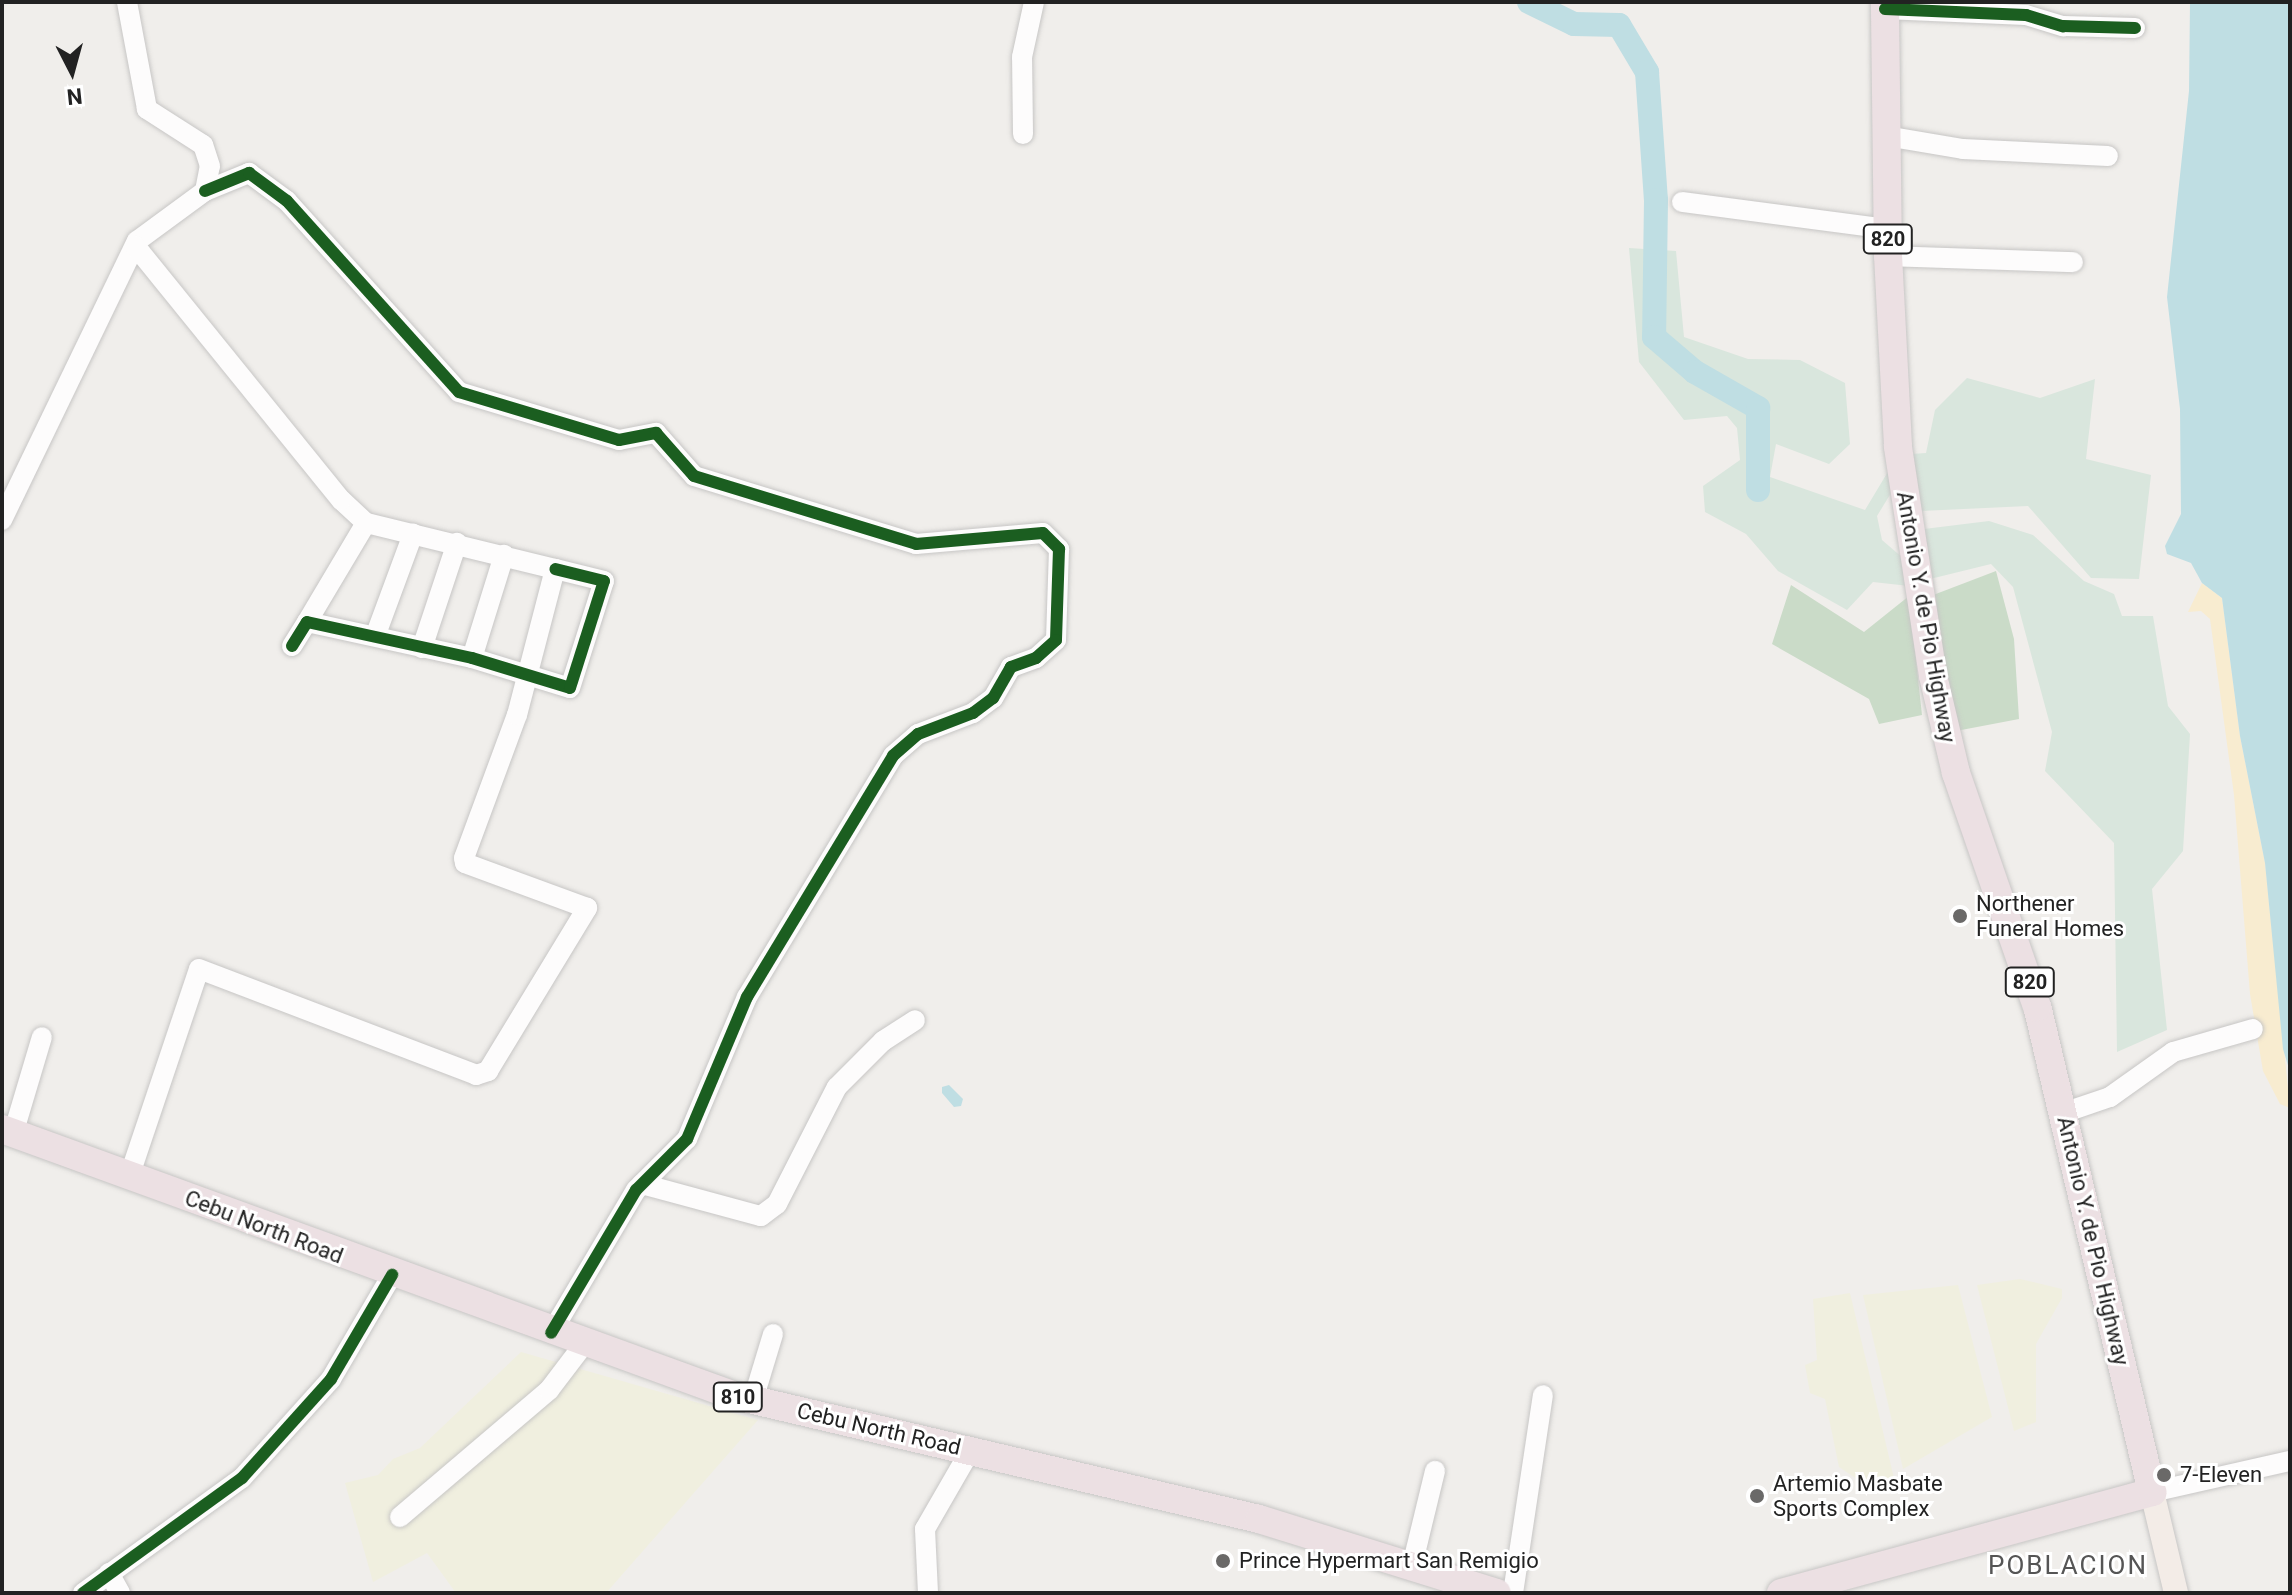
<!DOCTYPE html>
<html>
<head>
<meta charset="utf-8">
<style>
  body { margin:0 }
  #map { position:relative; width:2292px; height:1595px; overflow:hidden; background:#f0eeeb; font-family:Roboto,sans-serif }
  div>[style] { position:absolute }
  .farmland>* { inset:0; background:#f0efdf }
  .wetland>* { inset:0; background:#d9e6dd }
  .sand>* { inset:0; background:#f8ecd0 }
  .cemetery>* { inset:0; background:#cadbc8 }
  .water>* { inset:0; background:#bfdee3 }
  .river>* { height:24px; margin:-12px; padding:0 12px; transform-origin:12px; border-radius:12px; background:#bfdee3 }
  .roads { filter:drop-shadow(0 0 2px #c7c6c5) drop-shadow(0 0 2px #c7c6c5) }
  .minor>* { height:20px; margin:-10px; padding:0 10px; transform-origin:10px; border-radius:10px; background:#fdfcfc }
  .major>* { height:24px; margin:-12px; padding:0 12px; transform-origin:12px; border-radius:12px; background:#f3ece7 }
  .highway>* { height:28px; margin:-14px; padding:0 14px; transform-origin:14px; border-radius:14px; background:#ece0e3 }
  .cycleway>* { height:12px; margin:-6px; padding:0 6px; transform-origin:6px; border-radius:6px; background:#1b5e20 }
  .dots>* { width:22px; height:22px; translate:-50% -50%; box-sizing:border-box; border:4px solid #fff; border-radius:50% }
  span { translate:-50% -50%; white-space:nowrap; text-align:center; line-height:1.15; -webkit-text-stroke:6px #fff; paint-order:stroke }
  .shield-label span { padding:2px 6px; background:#fff; border:2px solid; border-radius:6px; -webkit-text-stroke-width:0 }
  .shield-label { font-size:20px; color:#222; font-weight:700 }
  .street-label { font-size:22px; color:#222 }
  .poi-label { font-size:22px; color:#222 }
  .left { translate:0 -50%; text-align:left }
  .quarter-label { font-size:26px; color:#555; letter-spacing:2px }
  .frame { position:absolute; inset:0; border:4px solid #222; pointer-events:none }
  .north { position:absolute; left:32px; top:32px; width:80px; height:80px; -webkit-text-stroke:6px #fff; paint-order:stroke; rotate:174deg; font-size:22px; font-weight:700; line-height:32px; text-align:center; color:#222 }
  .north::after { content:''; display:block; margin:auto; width:28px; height:36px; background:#222; clip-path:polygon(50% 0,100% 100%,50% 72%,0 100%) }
</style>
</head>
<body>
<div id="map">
  <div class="farmland">
    <div style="clip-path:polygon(2020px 1279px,2062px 1289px,2062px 1298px,2036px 1344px,2036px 1422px,2014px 1431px,1977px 1285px)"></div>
    <div style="clip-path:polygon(1958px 1285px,1992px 1417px,1903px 1469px,1863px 1295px)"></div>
    <div style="clip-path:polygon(1850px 1293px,1894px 1478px,1860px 1481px,1839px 1467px,1825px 1399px,1810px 1393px,1805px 1365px,1817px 1360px,1813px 1299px)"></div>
    <div style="clip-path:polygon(521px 1352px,758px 1420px,606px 1593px,456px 1593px,427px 1553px,373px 1582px,345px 1483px,378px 1475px,393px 1459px,420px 1448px)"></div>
  </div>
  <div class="wetland">
    <div style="clip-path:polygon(1629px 248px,1676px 251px,1684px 337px,1748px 359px,1800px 360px,1845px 383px,1850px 444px,1829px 464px,1776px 444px,1770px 477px,1865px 510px,1889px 470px,1891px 493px,1877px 516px,1882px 540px,1903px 558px,1909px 586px,1873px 582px,1847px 610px,1778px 571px,1746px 534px,1705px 512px,1703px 486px,1740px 460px,1737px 428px,1727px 416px,1684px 420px,1639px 362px)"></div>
    <div style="clip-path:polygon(1967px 378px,2040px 398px,2095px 379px,2086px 459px,2151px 475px,2139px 579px,2091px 578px,2028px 506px,1921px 511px,1911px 454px,1926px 453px,1935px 410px)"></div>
    <div style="clip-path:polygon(1989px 521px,2033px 535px,2084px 581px,2114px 594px,2122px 616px,2153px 616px,2168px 706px,2190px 734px,2183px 851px,2152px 889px,2167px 1030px,2117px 1052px,2114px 843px,2045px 771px,2052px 732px,2013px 587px,1991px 564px,1930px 579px,1924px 529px)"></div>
  </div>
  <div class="sand">
    <div style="clip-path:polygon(2202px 583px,2222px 598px,2240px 736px,2265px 863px,2290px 1108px,2280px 1104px,2263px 1071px,2250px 994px,2234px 795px,2210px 619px,2201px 611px,2188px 612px)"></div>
  </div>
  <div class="cemetery">
    <div style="clip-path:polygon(1996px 571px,2014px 639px,2019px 719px,1956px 731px,1928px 597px)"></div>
    <div style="clip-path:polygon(1791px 585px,1864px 632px,1909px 596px,1922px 715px,1879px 724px,1869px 699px,1772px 644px)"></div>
  </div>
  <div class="water">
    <div style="clip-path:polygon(2190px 2px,2290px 2px,2290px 1072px,2283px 1049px,2265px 863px,2240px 736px,2222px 598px,2202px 583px,2191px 563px,2167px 554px,2165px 546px,2181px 514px,2180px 409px,2167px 297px,2189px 91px)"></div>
    <div style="clip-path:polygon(949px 1085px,963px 1099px,961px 1106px,954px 1107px,942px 1093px,942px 1087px)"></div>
  </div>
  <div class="river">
    <div style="left:1529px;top:2px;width:50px;rotate:26.1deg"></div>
    <div style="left:1574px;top:24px;width:45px;rotate:1.3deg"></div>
    <div style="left:1619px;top:25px;width:55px;rotate:59.2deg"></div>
    <div style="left:1647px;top:72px;width:128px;rotate:86deg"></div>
    <div style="left:1656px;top:200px;width:137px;rotate:90.8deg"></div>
    <div style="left:1654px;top:337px;width:54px;rotate:40.5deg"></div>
    <div style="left:1695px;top:372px;width:73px;rotate:29.7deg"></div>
    <div style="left:1758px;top:408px;width:82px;rotate:90deg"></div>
  </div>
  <div class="roads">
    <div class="minor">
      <div style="left:1885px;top:9px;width:141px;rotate:2.4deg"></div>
      <div style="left:2026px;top:15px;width:39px;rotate:17deg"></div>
      <div style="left:2063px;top:26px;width:72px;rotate:1.6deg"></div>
      <div style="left:1023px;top:134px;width:77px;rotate:-90.7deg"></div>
      <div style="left:1022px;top:57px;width:56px;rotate:-77.7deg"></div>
      <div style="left:1886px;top:136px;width:78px;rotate:9.6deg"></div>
      <div style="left:1963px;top:149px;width:145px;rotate:2.8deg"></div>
      <div style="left:205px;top:191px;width:48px;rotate:-22.2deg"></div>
      <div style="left:249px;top:173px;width:47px;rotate:36.4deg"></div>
      <div style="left:287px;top:201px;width:257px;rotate:48deg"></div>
      <div style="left:459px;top:392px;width:167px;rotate:16.7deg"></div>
      <div style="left:619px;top:440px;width:38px;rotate:-11deg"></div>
      <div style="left:656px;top:433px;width:57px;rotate:48.5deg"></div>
      <div style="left:694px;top:476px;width:232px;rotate:17deg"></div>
      <div style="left:916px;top:544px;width:127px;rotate:-5deg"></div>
      <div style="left:1043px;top:533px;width:23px;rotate:45deg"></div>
      <div style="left:1059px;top:549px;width:91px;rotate:91.9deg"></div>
      <div style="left:1056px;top:640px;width:27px;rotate:138deg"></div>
      <div style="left:1036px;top:658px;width:27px;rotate:160deg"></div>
      <div style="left:1011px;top:667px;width:36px;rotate:120deg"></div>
      <div style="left:993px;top:698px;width:25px;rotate:143deg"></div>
      <div style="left:973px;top:713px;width:59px;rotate:159.1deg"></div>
      <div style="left:918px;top:734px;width:33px;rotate:139deg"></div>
      <div style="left:893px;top:756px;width:282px;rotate:121.2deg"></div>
      <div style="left:747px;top:997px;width:154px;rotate:112.9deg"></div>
      <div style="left:687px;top:1139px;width:72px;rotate:135deg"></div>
      <div style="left:636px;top:1190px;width:166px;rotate:120.7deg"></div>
      <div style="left:1682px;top:202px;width:208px;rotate:7.5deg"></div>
      <div style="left:1888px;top:256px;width:185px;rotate:1.9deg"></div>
      <div style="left:2px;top:520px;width:310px;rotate:-64.2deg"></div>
      <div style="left:137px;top:241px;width:84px;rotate:-36.3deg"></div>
      <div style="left:205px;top:191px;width:25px;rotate:-79deg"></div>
      <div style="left:210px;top:166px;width:22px;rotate:-108deg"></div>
      <div style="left:203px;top:145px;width:67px;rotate:-147.3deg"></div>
      <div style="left:147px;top:109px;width:109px;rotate:-100.6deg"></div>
      <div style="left:307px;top:622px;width:115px;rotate:-59.2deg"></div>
      <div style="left:376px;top:634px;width:107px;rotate:-69.7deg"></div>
      <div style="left:292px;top:646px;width:28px;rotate:-58deg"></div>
      <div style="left:307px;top:622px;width:169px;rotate:12.3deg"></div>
      <div style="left:472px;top:658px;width:102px;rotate:17deg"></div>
      <div style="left:570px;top:688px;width:112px;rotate:-72.4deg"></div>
      <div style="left:604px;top:581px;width:50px;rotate:-166.2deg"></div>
      <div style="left:422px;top:648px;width:111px;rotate:-71.6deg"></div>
      <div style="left:472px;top:658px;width:108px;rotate:-72.7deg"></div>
      <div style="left:2063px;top:1113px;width:50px;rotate:-18.8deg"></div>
      <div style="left:2110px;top:1097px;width:77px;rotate:-35.5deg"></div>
      <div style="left:2173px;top:1052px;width:83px;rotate:-16deg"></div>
      <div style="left:13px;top:1134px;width:101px;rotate:-73.4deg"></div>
      <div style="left:129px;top:1177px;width:219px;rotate:-71.4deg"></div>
      <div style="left:199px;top:969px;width:297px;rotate:20.9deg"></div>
      <div style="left:476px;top:1075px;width:13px;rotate:-18deg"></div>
      <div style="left:488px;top:1071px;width:191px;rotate:-58.7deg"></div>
      <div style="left:587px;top:908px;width:130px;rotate:-159.8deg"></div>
      <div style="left:465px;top:863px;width:5px;rotate:-101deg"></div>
      <div style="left:464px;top:858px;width:153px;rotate:-69.7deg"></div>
      <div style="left:517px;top:715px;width:151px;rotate:-75.4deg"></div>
      <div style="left:555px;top:569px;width:195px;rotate:-166.3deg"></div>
      <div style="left:366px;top:523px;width:34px;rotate:-137deg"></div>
      <div style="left:341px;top:500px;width:327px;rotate:-129deg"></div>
      <div style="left:642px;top:1184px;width:123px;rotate:15.1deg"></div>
      <div style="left:761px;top:1216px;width:20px;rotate:-37deg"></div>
      <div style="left:777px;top:1204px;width:131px;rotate:-62.9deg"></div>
      <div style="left:837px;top:1087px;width:65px;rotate:-45deg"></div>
      <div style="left:883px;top:1041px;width:38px;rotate:-33deg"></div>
      <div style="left:753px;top:1400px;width:69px;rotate:-73.1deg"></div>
      <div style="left:2152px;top:1492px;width:141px;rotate:-12.7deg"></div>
      <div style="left:400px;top:1517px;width:196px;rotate:-40.4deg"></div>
      <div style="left:549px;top:1390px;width:58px;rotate:-52.7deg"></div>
      <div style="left:1412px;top:1566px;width:98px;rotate:-76.4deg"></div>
      <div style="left:109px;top:1573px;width:23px;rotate:61deg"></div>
      <div style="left:83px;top:1593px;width:196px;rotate:-35.9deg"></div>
      <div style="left:242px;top:1478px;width:133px;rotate:-48deg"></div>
      <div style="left:331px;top:1379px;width:121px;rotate:-59.6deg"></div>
      <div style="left:928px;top:1593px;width:64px;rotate:-92.7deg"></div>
      <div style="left:925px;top:1529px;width:90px;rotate:-60deg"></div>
      <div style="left:1513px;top:1593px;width:200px;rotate:-81.4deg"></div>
    </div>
    <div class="major">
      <div style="left:2152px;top:1492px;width:104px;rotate:76.6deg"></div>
    </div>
    <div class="highway">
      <div style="left:2px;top:1129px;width:777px;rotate:20.02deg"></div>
      <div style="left:732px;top:1395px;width:541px;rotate:13.24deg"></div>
      <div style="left:1259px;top:1519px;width:249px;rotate:17.3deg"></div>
      <div style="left:1781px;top:1593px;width:385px;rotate:-15.2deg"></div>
      <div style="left:2152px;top:1492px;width:498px;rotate:-103.3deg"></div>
      <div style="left:2037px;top:1007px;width:248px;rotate:-109.1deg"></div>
      <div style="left:1956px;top:773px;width:100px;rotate:-103.3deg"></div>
      <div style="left:1933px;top:676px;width:233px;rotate:-98.7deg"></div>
      <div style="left:1898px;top:446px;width:190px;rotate:-93deg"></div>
      <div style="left:1888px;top:256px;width:254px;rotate:-90.7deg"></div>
    </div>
  </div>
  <div class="cycleway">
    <div style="left:1885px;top:9px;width:141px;rotate:2.4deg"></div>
    <div style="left:2026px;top:15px;width:39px;rotate:17deg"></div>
    <div style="left:2063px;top:26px;width:72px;rotate:1.6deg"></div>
    <div style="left:205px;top:191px;width:48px;rotate:-22.2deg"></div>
    <div style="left:249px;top:173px;width:47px;rotate:36.4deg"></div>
    <div style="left:287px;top:201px;width:257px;rotate:48deg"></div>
    <div style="left:459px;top:392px;width:167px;rotate:16.7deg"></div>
    <div style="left:619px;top:440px;width:38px;rotate:-11deg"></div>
    <div style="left:656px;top:433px;width:57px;rotate:48.5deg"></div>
    <div style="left:694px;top:476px;width:232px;rotate:17deg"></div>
    <div style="left:916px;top:544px;width:127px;rotate:-5deg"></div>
    <div style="left:1043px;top:533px;width:23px;rotate:45deg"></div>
    <div style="left:1059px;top:549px;width:91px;rotate:91.9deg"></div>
    <div style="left:1056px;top:640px;width:27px;rotate:138deg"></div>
    <div style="left:1036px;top:658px;width:27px;rotate:160deg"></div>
    <div style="left:1011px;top:667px;width:36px;rotate:120deg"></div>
    <div style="left:993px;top:698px;width:25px;rotate:143deg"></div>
    <div style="left:973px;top:713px;width:59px;rotate:159.1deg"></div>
    <div style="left:918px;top:734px;width:33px;rotate:139deg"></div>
    <div style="left:893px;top:756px;width:282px;rotate:121.2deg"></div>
    <div style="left:747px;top:997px;width:154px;rotate:112.9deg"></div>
    <div style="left:687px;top:1139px;width:72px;rotate:135deg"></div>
    <div style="left:636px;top:1190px;width:166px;rotate:120.7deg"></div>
    <div style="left:292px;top:646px;width:28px;rotate:-58deg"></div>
    <div style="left:307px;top:622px;width:169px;rotate:12.3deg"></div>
    <div style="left:472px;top:658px;width:102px;rotate:17deg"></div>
    <div style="left:570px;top:688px;width:112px;rotate:-72.4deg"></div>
    <div style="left:604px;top:581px;width:50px;rotate:-166.2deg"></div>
    <div style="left:83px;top:1593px;width:196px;rotate:-35.9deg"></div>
    <div style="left:242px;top:1478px;width:133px;rotate:-48deg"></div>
    <div style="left:331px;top:1379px;width:121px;rotate:-59.6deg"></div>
  </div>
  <div class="dots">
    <div style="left:1960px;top:916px;background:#6a6968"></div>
    <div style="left:2164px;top:1475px;background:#6a6968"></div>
    <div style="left:1757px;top:1496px;background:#6a6968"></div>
    <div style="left:1223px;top:1561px;background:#6a6968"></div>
  </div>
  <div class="shield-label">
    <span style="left:1888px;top:239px">820</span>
    <span style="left:2030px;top:982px">820</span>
    <span style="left:738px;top:1397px">810</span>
  </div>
  <div class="street-label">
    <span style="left:1926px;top:617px;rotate:80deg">Antonio Y. de Pio Highway</span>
    <span style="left:264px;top:1227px;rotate:21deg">Cebu North Road</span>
    <span style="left:2093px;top:1241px;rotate:77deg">Antonio Y. de Pio Highway</span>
    <span style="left:879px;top:1429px;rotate:13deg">Cebu North Road</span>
  </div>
  <div class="poi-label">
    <span class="left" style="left:1976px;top:916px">Northener<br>Funeral Homes</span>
    <span class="left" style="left:2180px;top:1475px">7-Eleven</span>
    <span class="left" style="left:1773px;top:1496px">Artemio Masbate<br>Sports Complex</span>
    <span class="left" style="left:1239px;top:1561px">Prince Hypermart San Remigio</span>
  </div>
  <div class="quarter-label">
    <span style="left:2068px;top:1566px">POBLACION</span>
  </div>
  <div class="frame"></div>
  <div class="north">N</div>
</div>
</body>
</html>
